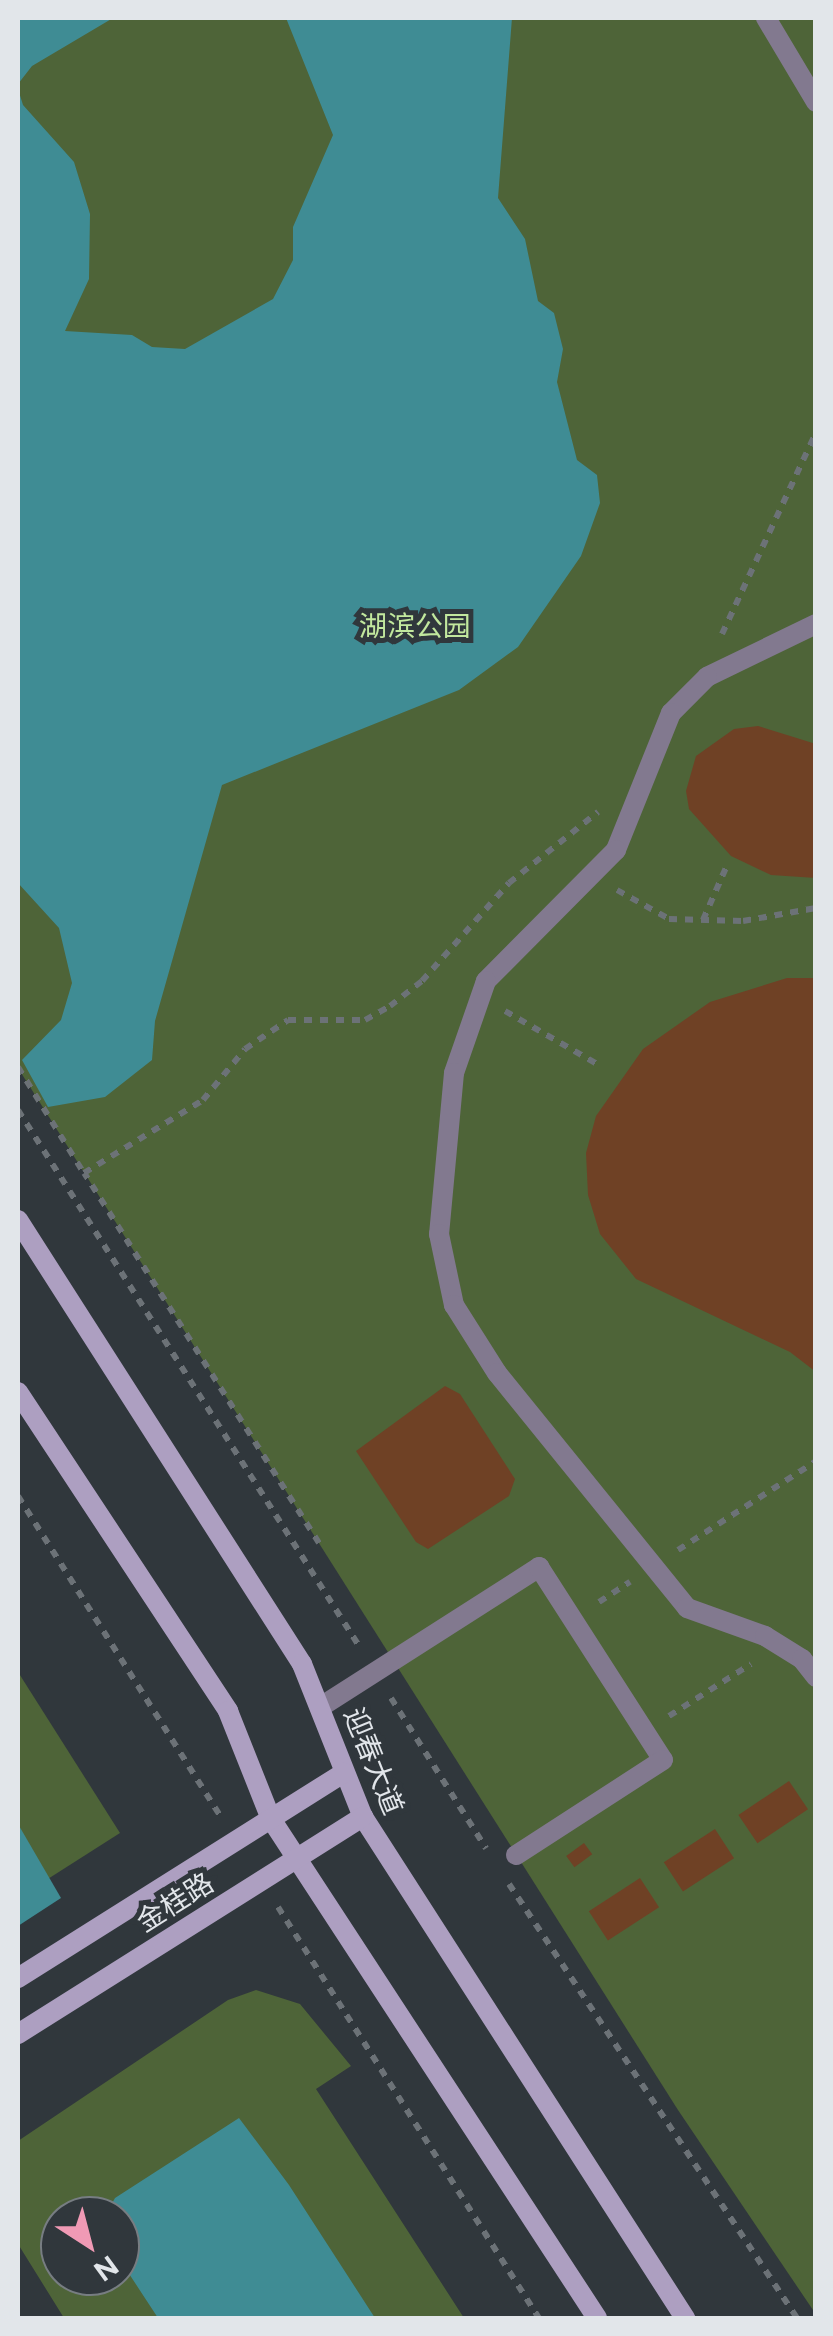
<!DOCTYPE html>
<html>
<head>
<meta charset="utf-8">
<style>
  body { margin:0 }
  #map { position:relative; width:833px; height:2336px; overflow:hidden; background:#30373c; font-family:Figtree,"Noto Sans SC",sans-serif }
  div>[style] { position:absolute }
  .green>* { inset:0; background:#4e6438 }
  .water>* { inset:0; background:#3f8c94 }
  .building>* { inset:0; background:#6f4125; transform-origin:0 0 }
  .path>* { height:6px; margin-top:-3px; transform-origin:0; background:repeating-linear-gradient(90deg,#6c7277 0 8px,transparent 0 16px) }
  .lane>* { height:20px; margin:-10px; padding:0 10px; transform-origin:10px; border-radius:10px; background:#82798f }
  .secondary>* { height:20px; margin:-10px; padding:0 10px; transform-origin:10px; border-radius:10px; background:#ad9fc1 }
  span { translate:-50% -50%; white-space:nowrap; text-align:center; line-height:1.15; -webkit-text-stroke:10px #30373c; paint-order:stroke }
  .park-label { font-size:28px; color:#c2e89e }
  .street-label { font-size:28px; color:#e2e6ea }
  .frame { position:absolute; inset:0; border:20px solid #e2e6ea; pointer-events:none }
  .north { position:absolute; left:40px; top:2196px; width:100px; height:100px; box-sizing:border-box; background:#30373c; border:2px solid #777d82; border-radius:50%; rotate:144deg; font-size:28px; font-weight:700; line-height:40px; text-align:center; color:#e2e6ea }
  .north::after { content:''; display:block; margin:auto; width:35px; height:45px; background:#f09ab5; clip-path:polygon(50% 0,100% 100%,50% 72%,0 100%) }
</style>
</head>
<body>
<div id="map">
  <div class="green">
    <div style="clip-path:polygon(18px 18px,815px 18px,815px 2313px,678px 2110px,18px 1068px)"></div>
    <div style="clip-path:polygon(18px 1672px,120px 1833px,18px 1898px)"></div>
    <div style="clip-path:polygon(evenodd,256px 1990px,300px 2004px,351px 2066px,316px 2089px,464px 2318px,64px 2318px,18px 2244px,18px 2141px,228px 2000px,256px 1990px,60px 2216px,120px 2216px,120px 2276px,60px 2276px,60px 2216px)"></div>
  </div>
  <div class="water">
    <div style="clip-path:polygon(18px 18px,113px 18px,32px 66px,18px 84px)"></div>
    <div style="clip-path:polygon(286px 18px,512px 18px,498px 198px,525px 239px,538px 301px,554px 313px,563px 349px,557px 382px,577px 460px,597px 475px,600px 503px,581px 556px,518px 647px,459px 690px,222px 785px,155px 1021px,152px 1060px,105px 1097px,48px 1107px,22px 1060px,61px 1020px,72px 983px,59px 928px,18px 883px,18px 89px,23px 105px,74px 162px,90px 214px,89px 279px,65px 331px,132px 335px,152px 347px,185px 349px,273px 299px,293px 260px,293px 227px,333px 135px)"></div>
    <div style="clip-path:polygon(18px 1824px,61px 1898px,18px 1926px)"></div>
    <div style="clip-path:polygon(239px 2118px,289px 2185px,375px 2318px,158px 2318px,120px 2260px,120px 2216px,105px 2216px,115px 2198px)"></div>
  </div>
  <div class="building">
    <div style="clip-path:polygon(758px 726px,816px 744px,816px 878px,771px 875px,731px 856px,689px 809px,686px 791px,696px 756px,734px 729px)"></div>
    <div style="clip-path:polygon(787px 978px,816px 978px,816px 1372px,790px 1352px,636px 1279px,600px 1234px,588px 1195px,586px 1153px,596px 1116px,643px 1049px,710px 1002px)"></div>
    <div style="clip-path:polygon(445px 1386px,460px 1394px,515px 1479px,509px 1496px,428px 1549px,416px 1542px,356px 1451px)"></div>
    <div style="left:789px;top:1781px;width:34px;height:61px;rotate:56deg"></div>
    <div style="left:715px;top:1829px;width:35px;height:61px;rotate:57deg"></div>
    <div style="left:584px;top:1843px;width:14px;height:22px;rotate:54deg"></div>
    <div style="left:640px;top:1878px;width:35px;height:61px;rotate:57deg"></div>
  </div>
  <div class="path">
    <div style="left:722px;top:634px;width:223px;rotate:-65deg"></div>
    <div style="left:617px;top:890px;width:60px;rotate:29.1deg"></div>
    <div style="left:669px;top:919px;width:74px;rotate:1.5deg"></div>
    <div style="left:743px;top:921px;width:74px;rotate:-10.1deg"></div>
    <div style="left:703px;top:920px;width:62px;rotate:-66.3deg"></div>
    <div style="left:505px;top:1011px;width:108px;rotate:29.9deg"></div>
    <div style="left:18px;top:1067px;width:123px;rotate:58.2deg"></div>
    <div style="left:18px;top:1110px;width:639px;rotate:57.53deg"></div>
    <div style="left:18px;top:1496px;width:378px;rotate:57.7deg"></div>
    <div style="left:319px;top:1543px;width:438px;rotate:-122.4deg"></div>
    <div style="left:84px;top:1173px;width:140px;rotate:-31.5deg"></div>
    <div style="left:203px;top:1100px;width:66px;rotate:-50.5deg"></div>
    <div style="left:245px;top:1049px;width:52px;rotate:-34deg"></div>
    <div style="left:288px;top:1020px;width:77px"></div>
    <div style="left:365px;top:1020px;width:29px;rotate:-29deg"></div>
    <div style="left:390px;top:1006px;width:41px;rotate:-38deg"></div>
    <div style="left:422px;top:981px;width:131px;rotate:-48.4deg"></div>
    <div style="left:509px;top:883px;width:114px;rotate:-38.6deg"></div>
    <div style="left:678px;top:1550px;width:164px;rotate:-32.8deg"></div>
    <div style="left:599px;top:1602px;width:37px;rotate:-33deg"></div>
    <div style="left:391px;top:1698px;width:178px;rotate:57.7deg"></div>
    <div style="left:669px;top:1716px;width:97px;rotate:-32.4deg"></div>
    <div style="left:509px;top:1884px;width:521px;rotate:56.43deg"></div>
    <div style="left:278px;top:1907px;width:487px;rotate:57.6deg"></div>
  </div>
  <div class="lane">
    <div style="left:766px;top:18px;width:98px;rotate:59.2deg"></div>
    <div style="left:816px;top:624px;width:121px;rotate:154.1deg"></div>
    <div style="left:707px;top:677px;width:51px;rotate:135deg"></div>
    <div style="left:671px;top:713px;width:148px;rotate:111.9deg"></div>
    <div style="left:616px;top:850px;width:185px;rotate:134.8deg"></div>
    <div style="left:486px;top:981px;width:97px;rotate:109.2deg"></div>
    <div style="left:454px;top:1073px;width:162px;rotate:95.3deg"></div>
    <div style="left:439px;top:1234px;width:73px;rotate:78.1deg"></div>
    <div style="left:454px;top:1305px;width:80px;rotate:57.7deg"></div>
    <div style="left:497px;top:1373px;width:302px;rotate:51deg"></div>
    <div style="left:687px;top:1608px;width:83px;rotate:19.7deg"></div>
    <div style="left:765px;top:1636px;width:44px;rotate:31.9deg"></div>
    <div style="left:802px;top:1659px;width:23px;rotate:52deg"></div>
    <div style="left:322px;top:1706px;width:258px;rotate:-32.6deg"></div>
    <div style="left:539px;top:1567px;width:229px;rotate:57.3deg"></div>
    <div style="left:663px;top:1760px;width:175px;rotate:147.1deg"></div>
  </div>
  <div class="secondary">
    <div style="left:18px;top:1220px;width:527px;rotate:57.4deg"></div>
    <div style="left:302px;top:1664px;width:165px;rotate:68.3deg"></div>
    <div style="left:363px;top:1817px;width:596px;rotate:57.27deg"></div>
    <div style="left:18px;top:1392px;width:382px;rotate:56.6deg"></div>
    <div style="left:228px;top:1711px;width:116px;rotate:68.3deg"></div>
    <div style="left:271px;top:1819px;width:596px;rotate:56.84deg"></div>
    <div style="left:18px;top:1978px;width:385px;rotate:-32.2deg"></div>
    <div style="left:18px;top:2034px;width:408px;rotate:-32.2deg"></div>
  </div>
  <div class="park-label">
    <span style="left:415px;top:626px">湖滨公园</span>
  </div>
  <div class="street-label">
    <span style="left:374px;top:1761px;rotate:68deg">迎春大道</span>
    <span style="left:175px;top:1902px;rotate:-32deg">金桂路</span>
  </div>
  <div class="frame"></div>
  <div class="north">N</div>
</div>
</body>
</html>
